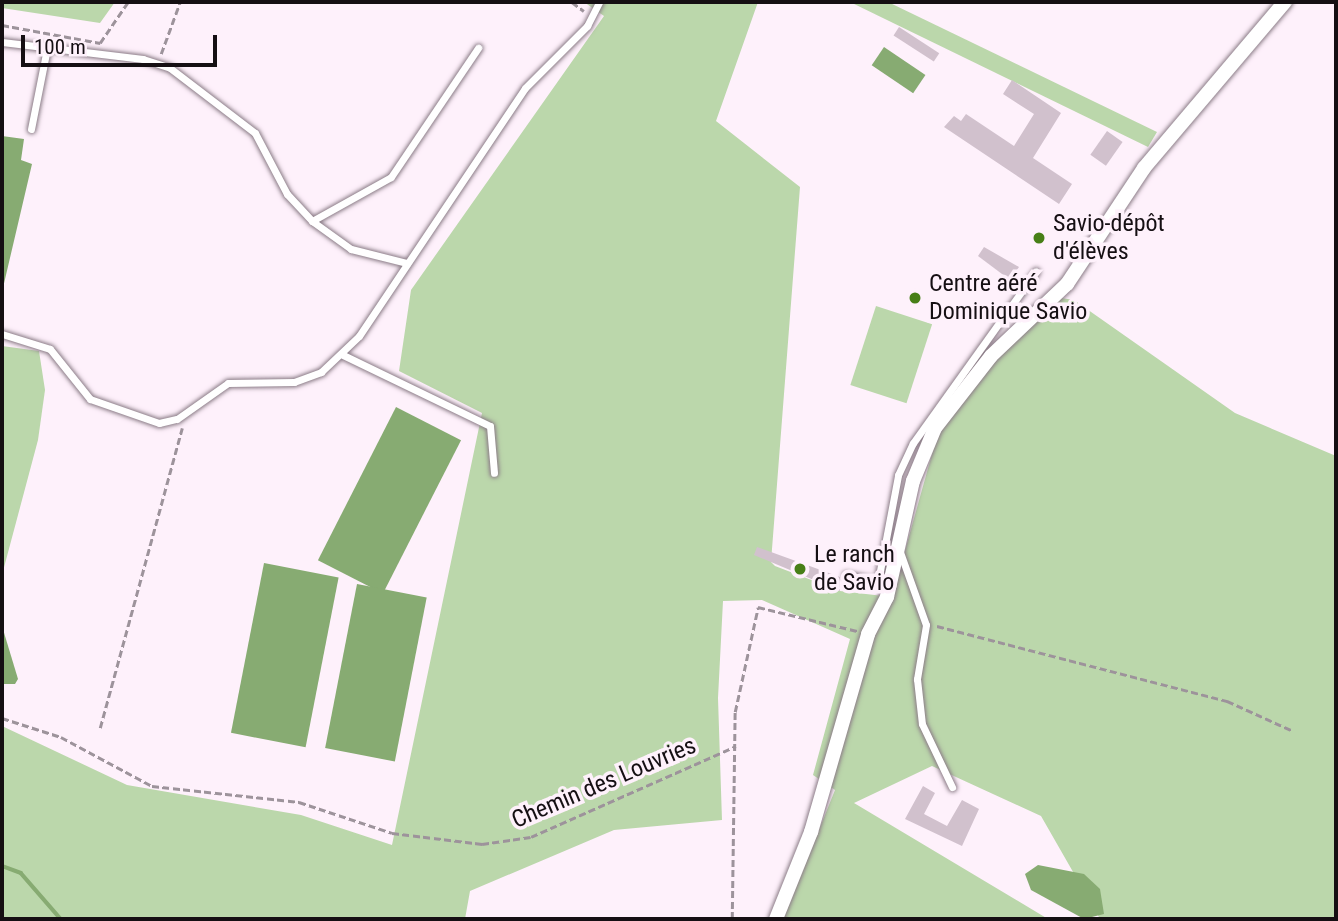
<!DOCTYPE html>
<html>
<head>
<meta charset="utf-8">
<style>
  body { margin:0 }
  #map { position:relative; width:1338px; height:921px; overflow:hidden; background:#fef1fb; font-family:"Roboto Condensed",sans-serif }
  div>[style] { position:absolute }
  .green>* { inset:0; background:#bbd7ab; transform-origin:0 0 }
  .water>* { inset:0; background:#87ab72; transform-origin:0 0 }
  .stream>* { height:3.5px; margin:-1.75px; padding:0 1.75px; transform-origin:1.75px; border-radius:1.75px; background:#87ab72 }
  .building>* { inset:0; background:#d1c1cd; transform-origin:0 0 }
  .path>* { height:2.5px; margin-top:-1.25px; transform-origin:0; background:repeating-linear-gradient(90deg,#9d939b 0 7px,transparent 0 10.5px) }
  .roads { filter:drop-shadow(0 0 2px #8b7c87) drop-shadow(0 0 2px #8b7c87) }
  .lane>* { height:7px; margin:-3.5px; padding:0 3.5px; transform-origin:3.5px; border-radius:3.5px; background:#fff }
  .street>* { height:14px; margin:-7px; padding:0 7px; transform-origin:7px; border-radius:7px; background:#fff }
  .dots>* { width:19px; height:19px; translate:-50% -50%; box-sizing:border-box; border:4px solid #fef1fb; border-radius:50% }
  span { translate:-50% -50%; white-space:nowrap; text-align:center; line-height:1.15; -webkit-text-stroke:7px #fef1fb; paint-order:stroke }
  .poi-label { font-size:24px; color:#150f13 }
  .left { translate:0 -50%; text-align:left }
  .street-label { font-size:24px; color:#150f13 }
  .frame { position:absolute; inset:0; border:4px solid #150f13; pointer-events:none }
  .scale { position:absolute; left:21px; top:35px; width:196px; height:32px; box-sizing:border-box; border:4px solid #150f13; border-top:0; padding-left:9px; font-size:21px; line-height:24px; white-space:nowrap; color:#150f13; -webkit-text-stroke:5px #fef1fb; paint-order:stroke }
</style>
</head>
<body>
<div id="map">
  <div class="green">
    <div style="clip-path:polygon(2px 2px,115px 2px,100px 23px,2px 8px)"></div>
    <div style="clip-path:polygon(584px 2px,758px 2px,716px 121px,800px 187px,771px 562px,775px 566px,840px 591px,892px 597px,939px 429px,1004px 350px,1061px 298px,1074px 300px,1235px 413px,1336px 456px,1336px 919px,1100px 919px,1041px 816px,932px 766px,854px 803px,1048px 919px,783px 919px,835px 790px,813px 775px,850px 639px,762px 600px,723px 601px,718px 698px,722px 820px,614px 830px,470px 891px,465px 919px,2px 919px,2px 726px,127px 785px,301px 815px,392px 845px,482px 413px,399px 371px,411px 290px,604px 16px)"></div>
    <div style="clip-path:polygon(850px 2px,888px 2px,1157px 132px,1148px 147px)"></div>
    <div style="left:876px;top:306px;width:59px;height:83px;rotate:18deg"></div>
    <div style="clip-path:polygon(2px 346px,39px 351px,45px 390px,38px 440px,2px 575px)"></div>
  </div>
  <div class="water">
    <div style="left:884px;top:47px;width:50px;height:22px;rotate:34deg"></div>
    <div style="clip-path:polygon(2px 136px,24px 139px,21px 160px,32px 164px,2px 292px)"></div>
    <div style="left:396px;top:407px;width:73px;height:172px;rotate:27deg"></div>
    <div style="left:264px;top:563px;width:76px;height:173px;rotate:11deg"></div>
    <div style="left:357px;top:584px;width:71px;height:167px;rotate:11deg"></div>
    <div style="clip-path:polygon(2px 626px,18px 679px,15px 684px,2px 684px)"></div>
    <div style="clip-path:polygon(1038px 865px,1084px 874px,1100px 889px,1104px 914px,1084px 919px,1031px 890px,1025px 874px)"></div>
  </div>
  <div class="stream">
    <div style="left:2px;top:866px;width:20px;rotate:20deg"></div>
    <div style="left:21px;top:873px;width:61px;rotate:49deg"></div>
  </div>
  <div class="building">
    <div style="left:899px;top:27px;width:48px;height:10px;rotate:33deg"></div>
    <div style="clip-path:polygon(1012px 80px,1061px 113px,1033px 158px,1072px 184px,1059px 204px,944px 127px,954px 116px,961px 121px,966px 114px,1014px 146px,1034px 114px,1003px 94px)"></div>
    <div style="left:1107px;top:131px;width:19px;height:29px;rotate:35deg"></div>
    <div style="clip-path:polygon(984px 247px,1019px 267px,1010px 280px,978px 256px)"></div>
    <div style="clip-path:polygon(757px 547px,840px 577px,840px 591px,754px 555px)"></div>
    <div style="clip-path:polygon(923px 786px,935px 793px,924px 814px,947px 826px,962px 800px,979px 809px,962px 846px,905px 819px)"></div>
  </div>
  <div class="path">
    <div style="left:572px;top:2px;width:15px;rotate:37deg"></div>
    <div style="left:2px;top:25px;width:100px;rotate:10.4deg"></div>
    <div style="left:100px;top:43px;width:50px;rotate:-55.7deg"></div>
    <div style="left:161px;top:54px;width:55px;rotate:-69.9deg"></div>
    <div style="left:937px;top:626px;width:300px;rotate:14.5deg"></div>
    <div style="left:1227px;top:701px;width:72px;rotate:24.4deg"></div>
    <div style="left:2px;top:718px;width:62px;rotate:17.9deg"></div>
    <div style="left:61px;top:737px;width:103px;rotate:28.3deg"></div>
    <div style="left:152px;top:786px;width:148px;rotate:6.2deg"></div>
    <div style="left:299px;top:802px;width:98px;rotate:18.4deg"></div>
    <div style="left:392px;top:833px;width:91px;rotate:7deg"></div>
    <div style="left:482px;top:844px;width:49px;rotate:-8.1deg"></div>
    <div style="left:531px;top:837px;width:224px;rotate:-23.9deg"></div>
    <div style="left:100px;top:728px;width:311px;rotate:-74.7deg"></div>
    <div style="left:732px;top:919px;width:207px;rotate:-89.2deg"></div>
    <div style="left:735px;top:712px;width:107px;rotate:-77.6deg"></div>
    <div style="left:758px;top:607px;width:102px;rotate:13.6deg"></div>
  </div>
  <div class="roads">
    <div class="lane">
      <div style="left:2px;top:42px;width:142px;rotate:6.9deg"></div>
      <div style="left:143px;top:59px;width:28px;rotate:18deg"></div>
      <div style="left:170px;top:68px;width:107px;rotate:37.4deg"></div>
      <div style="left:255px;top:133px;width:69px;rotate:62.3deg"></div>
      <div style="left:287px;top:194px;width:37px;rotate:47deg"></div>
      <div style="left:312px;top:221px;width:48px;rotate:35.7deg"></div>
      <div style="left:351px;top:249px;width:58px;rotate:14deg"></div>
      <div style="left:31px;top:129px;width:83px;rotate:-78.8deg"></div>
      <div style="left:312px;top:221px;width:90px;rotate:-29.1deg"></div>
      <div style="left:391px;top:177px;width:156px;rotate:-56deg"></div>
      <div style="left:2px;top:334px;width:50px;rotate:17.4deg"></div>
      <div style="left:50px;top:349px;width:64px;rotate:51.3deg"></div>
      <div style="left:90px;top:399px;width:73px;rotate:19.2deg"></div>
      <div style="left:159px;top:423px;width:18px;rotate:-13deg"></div>
      <div style="left:177px;top:419px;width:62px;rotate:-35.2deg"></div>
      <div style="left:228px;top:383px;width:66px;rotate:-0.9deg"></div>
      <div style="left:294px;top:382px;width:29px;rotate:-20deg"></div>
      <div style="left:321px;top:372px;width:52px;rotate:-43.5deg"></div>
      <div style="left:359px;top:336px;width:298px;rotate:-56.2deg"></div>
      <div style="left:525px;top:88px;width:88px;rotate:-45deg"></div>
      <div style="left:587px;top:26px;width:27px;rotate:-63deg"></div>
      <div style="left:343px;top:355px;width:163px;rotate:25.8deg"></div>
      <div style="left:490px;top:426px;width:47px;rotate:85.1deg"></div>
      <div style="left:900px;top:552px;width:77px;rotate:70.4deg"></div>
      <div style="left:926px;top:625px;width:55px;rotate:99.5deg"></div>
      <div style="left:917px;top:679px;width:45px;rotate:83.7deg"></div>
      <div style="left:922px;top:724px;width:70px;rotate:64.5deg"></div>
      <div style="left:846px;top:575px;width:30px;rotate:12deg"></div>
      <div style="left:875px;top:581px;width:6px;rotate:-51deg"></div>
      <div style="left:879px;top:576px;width:103px;rotate:-79.3deg"></div>
      <div style="left:898px;top:475px;width:35px;rotate:-65deg"></div>
      <div style="left:913px;top:443px;width:211px;rotate:-54.4deg"></div>
    </div>
    <div class="street">
      <div style="left:776px;top:919px;width:94px;rotate:-68.1deg"></div>
      <div style="left:811px;top:832px;width:206px;rotate:-73.9deg"></div>
      <div style="left:868px;top:634px;width:42px;rotate:-62.8deg"></div>
      <div style="left:887px;top:597px;width:119px;rotate:-77.4deg"></div>
      <div style="left:913px;top:481px;width:57px;rotate:-67.5deg"></div>
      <div style="left:935px;top:428px;width:91px;rotate:-52.1deg"></div>
      <div style="left:991px;top:356px;width:105px;rotate:-43.5deg"></div>
      <div style="left:1067px;top:284px;width:139px;rotate:-56.4deg"></div>
      <div style="left:1144px;top:168px;width:218px;rotate:-49.7deg"></div>
    </div>
  </div>
  <div class="dots">
    <div style="left:1039px;top:238px;background:#477f17"></div>
    <div style="left:915px;top:298px;background:#477f17"></div>
    <div style="left:800px;top:569px;background:#477f17"></div>
  </div>
  <div class="poi-label">
    <span class="left" style="left:1053px;top:238px">Savio-dépôt<br>d'élèves</span>
    <span class="left" style="left:929px;top:298px">Centre aéré<br>Dominique Savio</span>
    <span class="left" style="left:814px;top:569px">Le ranch<br>de Savio</span>
  </div>
  <div class="street-label">
    <span style="left:604px;top:783px;rotate:-23deg">Chemin des Louvries</span>
  </div>
  <div class="frame"></div>
  <div class="scale">100 m</div>
</div>
</body>
</html>
